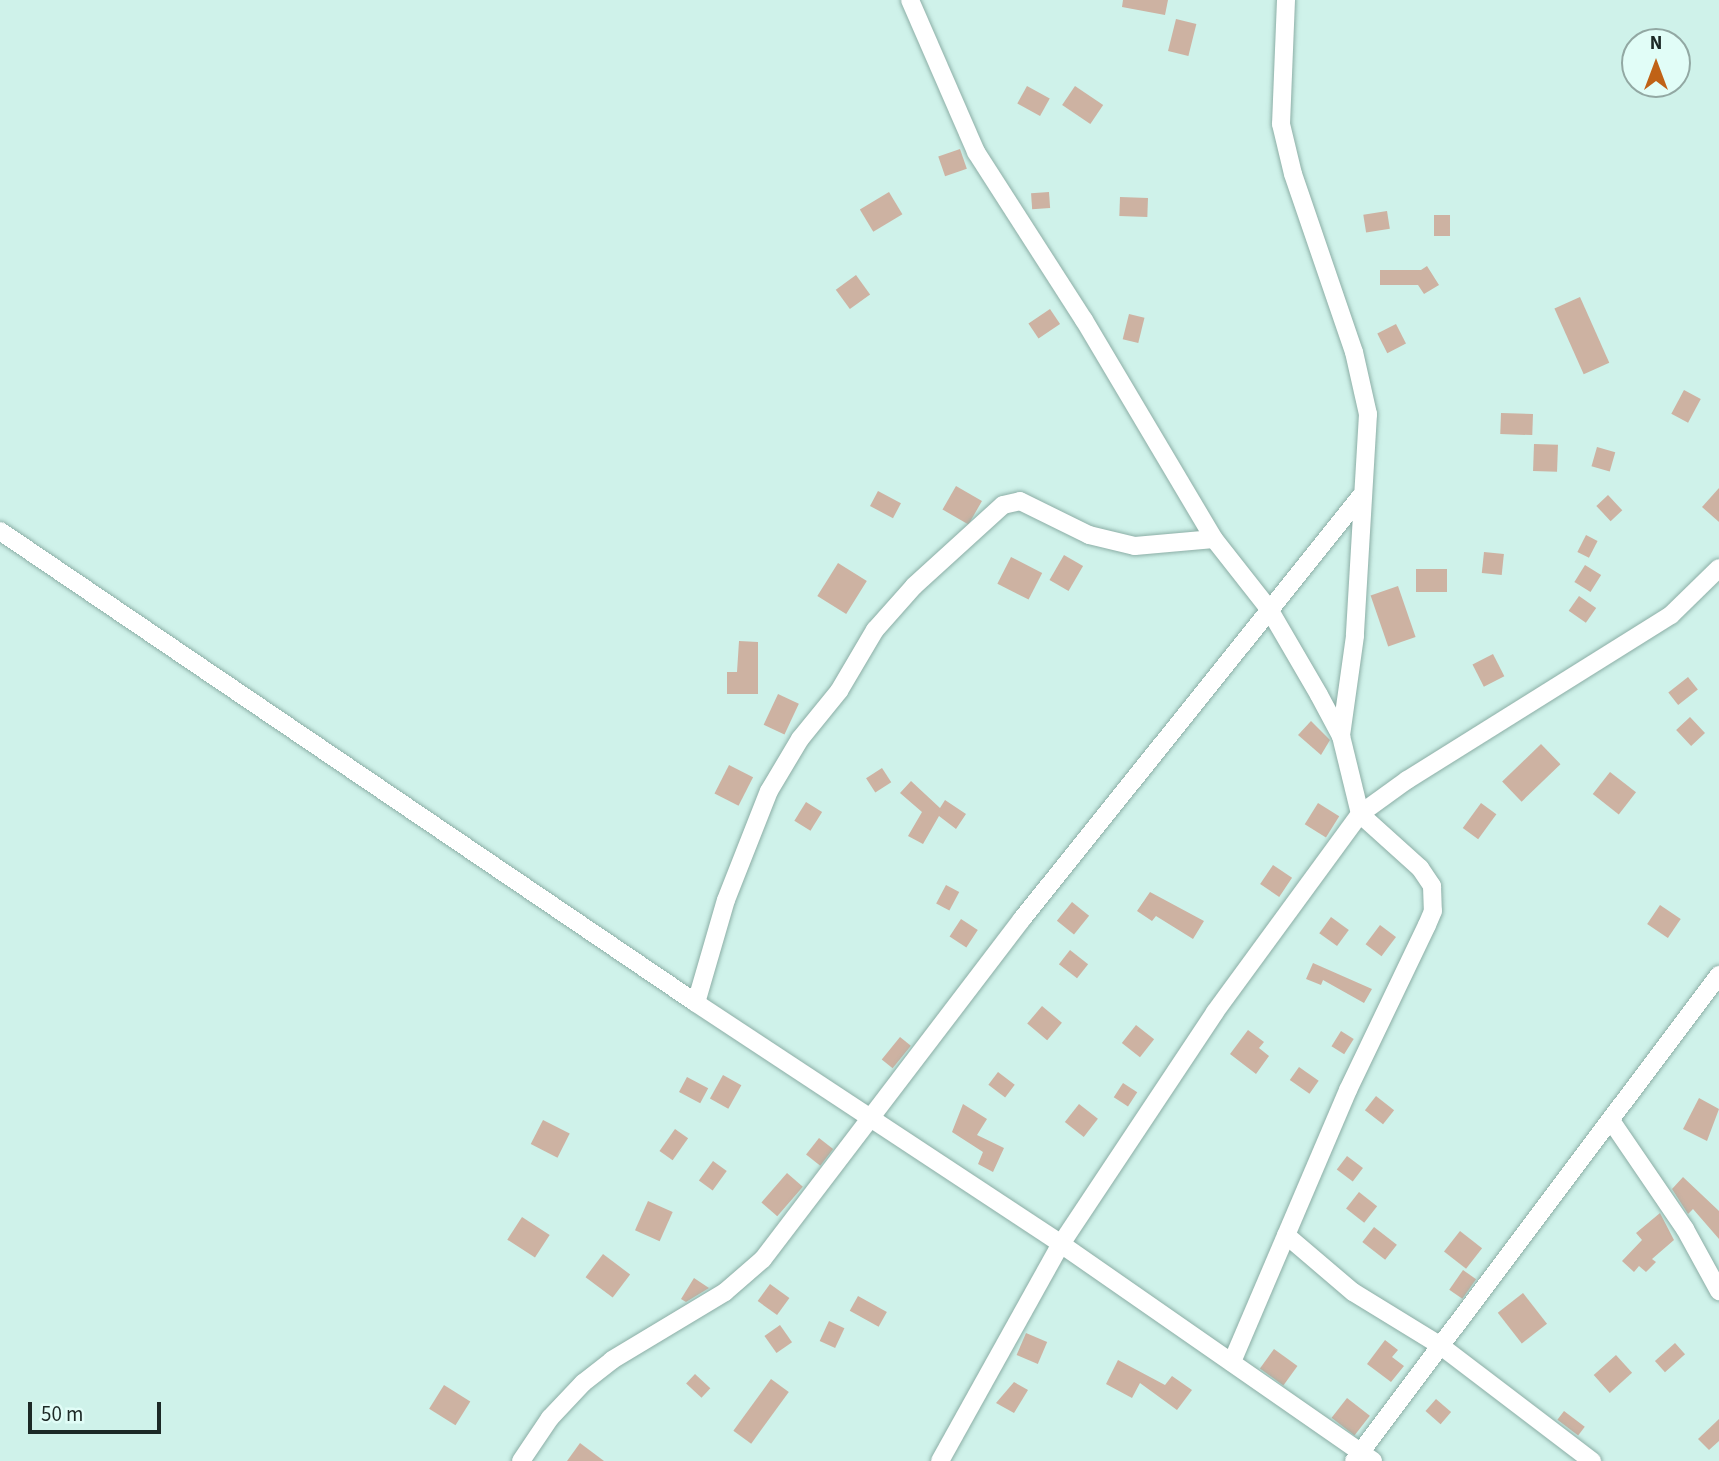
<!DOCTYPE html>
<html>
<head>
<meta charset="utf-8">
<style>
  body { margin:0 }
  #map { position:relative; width:1719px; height:1461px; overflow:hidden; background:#cff2ea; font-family:"Source Sans 3",sans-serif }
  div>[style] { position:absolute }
  .building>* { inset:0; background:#cdb2a2; transform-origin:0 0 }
  .roads { filter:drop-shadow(0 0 2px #8caea6) drop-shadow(0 0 2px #8caea6) }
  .minor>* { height:18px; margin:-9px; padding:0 9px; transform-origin:9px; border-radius:9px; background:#fff }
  span { translate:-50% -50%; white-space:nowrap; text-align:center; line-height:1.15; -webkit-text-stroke:5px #e1fdf7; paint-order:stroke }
  .north { position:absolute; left:1621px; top:28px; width:70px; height:70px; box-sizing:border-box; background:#e1fdf7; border:2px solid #92a8a3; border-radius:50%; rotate:0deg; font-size:19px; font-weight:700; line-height:28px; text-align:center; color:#1c2926 }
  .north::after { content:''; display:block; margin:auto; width:24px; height:32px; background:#c06216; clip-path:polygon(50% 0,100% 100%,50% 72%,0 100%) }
  .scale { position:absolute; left:28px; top:1402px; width:133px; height:32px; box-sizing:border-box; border:4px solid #1c2926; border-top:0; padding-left:9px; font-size:21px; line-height:24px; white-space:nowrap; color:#1c2926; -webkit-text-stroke:5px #e1fdf7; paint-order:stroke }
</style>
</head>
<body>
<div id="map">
  <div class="building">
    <div style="clip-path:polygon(1123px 0,1168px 0,1165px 15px,1122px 7px)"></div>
    <div style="left:1176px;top:19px;width:21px;height:33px;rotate:14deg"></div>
    <div style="left:1027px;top:86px;width:26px;height:20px;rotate:29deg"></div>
    <div style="left:1075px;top:86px;width:34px;height:23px;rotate:34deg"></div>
    <div style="left:960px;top:149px;width:21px;height:23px;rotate:71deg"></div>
    <div style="left:889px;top:192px;width:26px;height:34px;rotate:59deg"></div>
    <div style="left:1049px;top:192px;width:16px;height:18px;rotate:86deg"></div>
    <div style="left:1120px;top:197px;width:28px;height:19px;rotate:2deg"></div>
    <div style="left:1387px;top:211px;width:18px;height:24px;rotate:81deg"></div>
    <div style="left:1434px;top:215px;width:16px;height:21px"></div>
    <div style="clip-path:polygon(1427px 266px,1439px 285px,1424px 294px,1418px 285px,1380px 285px,1380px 270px,1421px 270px)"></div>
    <div style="left:856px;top:275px;width:24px;height:25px;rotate:54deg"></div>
    <div style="left:1580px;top:297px;width:72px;height:28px;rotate:66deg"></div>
    <div style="left:1050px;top:309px;width:18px;height:26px;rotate:56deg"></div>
    <div style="left:1129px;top:314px;width:16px;height:26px;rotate:14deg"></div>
    <div style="left:1396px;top:324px;width:22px;height:21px;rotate:63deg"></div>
    <div style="left:1684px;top:390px;width:19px;height:27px;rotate:28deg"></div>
    <div style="left:1501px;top:413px;width:32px;height:21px;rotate:2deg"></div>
    <div style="left:1534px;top:444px;width:24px;height:27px;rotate:2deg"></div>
    <div style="left:1597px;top:447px;width:19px;height:20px;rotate:16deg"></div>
    <div style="left:956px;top:486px;width:30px;height:27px;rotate:30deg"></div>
    <div style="clip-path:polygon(1719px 488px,1719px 522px,1702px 507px)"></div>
    <div style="left:878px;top:491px;width:26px;height:17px;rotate:28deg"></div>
    <div style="left:1608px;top:495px;width:21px;height:16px;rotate:47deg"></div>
    <div style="left:1586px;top:535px;width:13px;height:19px;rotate:27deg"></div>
    <div style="left:1484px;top:552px;width:20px;height:21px;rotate:6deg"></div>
    <div style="left:1064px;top:555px;width:22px;height:29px;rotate:30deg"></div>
    <div style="left:1011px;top:557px;width:35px;height:30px;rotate:27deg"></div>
    <div style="left:838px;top:563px;width:34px;height:39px;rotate:32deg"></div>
    <div style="left:1585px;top:565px;width:19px;height:20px;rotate:32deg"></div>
    <div style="left:1416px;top:569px;width:31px;height:23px"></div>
    <div style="left:1398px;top:586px;width:54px;height:29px;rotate:71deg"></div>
    <div style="left:1579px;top:596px;width:21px;height:18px;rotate:35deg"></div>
    <div style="clip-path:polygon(739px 641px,758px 642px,758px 694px,727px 694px,727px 672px,737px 672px)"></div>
    <div style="left:1493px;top:654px;width:25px;height:23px;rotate:63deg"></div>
    <div style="left:1688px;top:677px;width:16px;height:25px;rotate:52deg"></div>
    <div style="left:778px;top:694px;width:23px;height:34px;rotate:25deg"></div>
    <div style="left:1690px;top:717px;width:22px;height:19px;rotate:47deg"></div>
    <div style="clip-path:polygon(1311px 721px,1330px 740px,1321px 755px,1298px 735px)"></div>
    <div style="left:1541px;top:744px;width:28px;height:54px;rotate:46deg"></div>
    <div style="left:729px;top:765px;width:27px;height:32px;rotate:27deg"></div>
    <div style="left:882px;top:768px;width:17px;height:19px;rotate:57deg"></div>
    <div style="left:1610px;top:772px;width:33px;height:28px;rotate:38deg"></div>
    <div style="clip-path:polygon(911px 781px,940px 808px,945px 800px,966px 814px,956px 829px,939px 816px,923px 844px,908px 836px,922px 812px,900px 793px)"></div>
    <div style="left:806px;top:802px;width:19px;height:22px;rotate:32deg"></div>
    <div style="left:1318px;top:803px;width:25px;height:25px;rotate:32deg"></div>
    <div style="left:1481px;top:803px;width:19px;height:31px;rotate:36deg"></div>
    <div style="left:1273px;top:865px;width:23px;height:23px;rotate:34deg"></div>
    <div style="left:946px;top:885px;width:15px;height:21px;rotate:28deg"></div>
    <div style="clip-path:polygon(1150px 892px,1204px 921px,1193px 939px,1156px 916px,1152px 921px,1137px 911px)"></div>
    <div style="left:1072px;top:902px;width:22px;height:24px;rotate:39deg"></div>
    <div style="left:1660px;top:905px;width:25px;height:23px;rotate:34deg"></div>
    <div style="left:1331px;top:917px;width:22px;height:20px;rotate:36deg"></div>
    <div style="left:961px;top:919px;width:20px;height:21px;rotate:33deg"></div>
    <div style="left:1380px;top:925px;width:20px;height:24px;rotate:37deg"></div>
    <div style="left:1070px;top:950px;width:23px;height:18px;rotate:38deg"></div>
    <div style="clip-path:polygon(1313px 963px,1372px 989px,1364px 1003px,1323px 980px,1321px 985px,1306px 979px)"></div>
    <div style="left:1042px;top:1006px;width:26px;height:23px;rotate:40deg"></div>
    <div style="left:1136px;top:1025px;width:23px;height:23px;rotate:38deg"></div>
    <div style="clip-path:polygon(1248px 1030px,1264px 1042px,1259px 1048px,1269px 1056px,1256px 1074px,1230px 1054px)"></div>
    <div style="left:1341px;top:1031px;width:15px;height:18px;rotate:32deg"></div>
    <div style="left:900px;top:1037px;width:14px;height:29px;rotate:39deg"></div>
    <div style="left:1299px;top:1067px;width:24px;height:16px;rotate:35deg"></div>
    <div style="left:998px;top:1072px;width:21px;height:16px;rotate:37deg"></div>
    <div style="left:723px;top:1075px;width:21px;height:27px;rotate:29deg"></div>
    <div style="left:687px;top:1077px;width:24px;height:17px;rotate:28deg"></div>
    <div style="left:1123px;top:1083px;width:17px;height:17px;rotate:33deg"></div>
    <div style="left:1376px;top:1096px;width:23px;height:18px;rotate:38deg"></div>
    <div style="clip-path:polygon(1699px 1098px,1719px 1109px,1707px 1141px,1683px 1129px)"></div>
    <div style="clip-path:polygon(963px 1104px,987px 1119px,977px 1135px,1004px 1148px,993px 1172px,978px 1164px,983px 1152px,952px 1132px)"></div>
    <div style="left:1079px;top:1104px;width:24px;height:23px;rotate:38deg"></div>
    <div style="left:543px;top:1120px;width:30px;height:27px;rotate:27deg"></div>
    <div style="left:675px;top:1129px;width:16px;height:27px;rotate:35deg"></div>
    <div style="left:819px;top:1138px;width:18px;height:21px;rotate:38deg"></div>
    <div style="left:1347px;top:1156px;width:20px;height:17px;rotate:37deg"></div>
    <div style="left:713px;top:1161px;width:17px;height:24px;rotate:36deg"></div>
    <div style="left:787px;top:1173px;width:21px;height:39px;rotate:41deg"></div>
    <div style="clip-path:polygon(1683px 1177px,1719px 1211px,1719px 1239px,1693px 1209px,1688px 1214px,1672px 1189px)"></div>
    <div style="left:1359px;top:1192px;width:23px;height:21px;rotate:38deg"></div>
    <div style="left:648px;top:1201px;width:27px;height:32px;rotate:24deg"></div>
    <div style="clip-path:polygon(1660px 1213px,1674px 1240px,1652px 1259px,1656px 1262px,1646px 1272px,1639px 1266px,1634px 1272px,1622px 1261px,1642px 1240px,1636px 1233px)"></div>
    <div style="left:522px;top:1217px;width:33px;height:27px;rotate:33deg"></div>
    <div style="left:1374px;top:1227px;width:29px;height:19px;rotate:38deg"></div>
    <div style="left:1460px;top:1231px;width:28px;height:26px;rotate:38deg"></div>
    <div style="left:603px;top:1254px;width:34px;height:29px;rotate:37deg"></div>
    <div style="left:1463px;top:1270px;width:16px;height:24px;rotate:35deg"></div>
    <div style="clip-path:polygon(694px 1278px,709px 1288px,686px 1302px,681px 1299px)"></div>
    <div style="left:770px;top:1284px;width:24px;height:21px;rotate:36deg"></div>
    <div style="left:1523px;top:1293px;width:39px;height:32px;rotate:52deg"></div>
    <div style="left:858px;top:1296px;width:33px;height:17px;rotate:29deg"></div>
    <div style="left:829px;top:1321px;width:17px;height:22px;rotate:25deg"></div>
    <div style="left:780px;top:1325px;width:21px;height:19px;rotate:55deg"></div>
    <div style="left:1026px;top:1333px;width:23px;height:24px;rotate:23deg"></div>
    <div style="clip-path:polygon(1385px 1340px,1398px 1350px,1392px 1357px,1404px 1366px,1391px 1382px,1367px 1364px)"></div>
    <div style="left:1675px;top:1343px;width:15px;height:27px;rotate:48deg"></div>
    <div style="left:1274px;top:1349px;width:29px;height:24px;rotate:36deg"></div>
    <div style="left:1616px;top:1355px;width:24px;height:30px;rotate:48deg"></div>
    <div style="clip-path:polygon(1118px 1360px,1165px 1385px,1172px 1376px,1192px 1390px,1177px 1410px,1140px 1383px,1132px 1398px,1106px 1384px)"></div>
    <div style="left:695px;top:1374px;width:21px;height:13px;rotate:43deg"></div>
    <div style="left:771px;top:1379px;width:22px;height:64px;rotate:36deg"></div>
    <div style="clip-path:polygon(1014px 1382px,1028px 1390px,1014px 1413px,996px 1403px)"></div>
    <div style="left:444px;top:1385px;width:31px;height:28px;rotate:32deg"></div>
    <div style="left:1347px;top:1398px;width:29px;height:25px;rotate:38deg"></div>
    <div style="left:1436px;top:1399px;width:20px;height:16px;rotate:41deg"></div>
    <div style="left:1564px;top:1411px;width:26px;height:11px;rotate:37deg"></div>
    <div style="clip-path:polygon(1719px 1419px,1719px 1441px,1709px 1450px,1698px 1439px)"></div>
    <div style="clip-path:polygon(580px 1443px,604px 1461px,567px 1461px)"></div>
  </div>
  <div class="roads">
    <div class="minor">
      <div style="left:910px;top:0;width:166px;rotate:66.5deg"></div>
      <div style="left:976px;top:152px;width:200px;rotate:57.3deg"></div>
      <div style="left:1084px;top:320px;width:255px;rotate:59.3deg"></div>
      <div style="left:1214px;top:539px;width:89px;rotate:51.8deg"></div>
      <div style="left:1269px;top:609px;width:99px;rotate:59.8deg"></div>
      <div style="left:1319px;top:695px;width:47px;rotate:61.8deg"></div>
      <div style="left:1341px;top:736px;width:80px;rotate:76.3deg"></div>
      <div style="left:1360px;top:814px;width:81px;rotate:42deg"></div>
      <div style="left:1420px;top:868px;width:22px;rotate:56deg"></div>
      <div style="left:1432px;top:886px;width:25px;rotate:88deg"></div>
      <div style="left:1433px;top:911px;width:15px;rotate:113deg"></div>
      <div style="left:1427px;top:925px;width:183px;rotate:115.6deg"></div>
      <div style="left:1348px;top:1090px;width:296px;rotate:113.1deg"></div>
      <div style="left:1286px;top:0;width:124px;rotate:92.3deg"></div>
      <div style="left:1281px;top:124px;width:51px;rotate:76.5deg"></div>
      <div style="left:1293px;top:174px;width:188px;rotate:71.1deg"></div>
      <div style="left:1354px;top:352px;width:64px;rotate:77.3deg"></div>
      <div style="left:1368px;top:414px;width:222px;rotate:93.4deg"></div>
      <div style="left:1355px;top:636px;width:101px;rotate:98deg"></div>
      <div style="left:0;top:531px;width:841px;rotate:34.14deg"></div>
      <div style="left:696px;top:1003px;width:437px;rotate:33.4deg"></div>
      <div style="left:1061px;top:1244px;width:380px;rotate:34.8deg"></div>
      <div style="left:696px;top:1003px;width:107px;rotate:-73.8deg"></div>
      <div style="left:726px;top:900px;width:117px;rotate:-68.5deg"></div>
      <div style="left:769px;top:791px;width:61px;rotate:-59.2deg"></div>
      <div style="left:800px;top:739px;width:62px;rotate:-50.9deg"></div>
      <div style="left:839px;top:691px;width:71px;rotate:-59.5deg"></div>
      <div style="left:875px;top:630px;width:59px;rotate:-48.4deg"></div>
      <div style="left:914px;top:586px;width:120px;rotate:-42.3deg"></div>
      <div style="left:1003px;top:505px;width:17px;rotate:-13deg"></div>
      <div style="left:1020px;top:501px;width:77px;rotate:26.2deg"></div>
      <div style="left:1089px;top:535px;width:47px;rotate:13.4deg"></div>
      <div style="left:1135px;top:546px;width:79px;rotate:-5.1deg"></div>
      <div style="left:1612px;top:1122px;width:130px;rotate:55.7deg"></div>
      <div style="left:1685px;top:1229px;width:71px;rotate:61.3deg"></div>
      <div style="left:1286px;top:1235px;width:88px;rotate:40.4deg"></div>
      <div style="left:1353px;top:1292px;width:103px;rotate:31.5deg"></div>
      <div style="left:1441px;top:1346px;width:190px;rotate:37.3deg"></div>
      <div style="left:521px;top:1461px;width:52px;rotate:-56deg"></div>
      <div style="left:550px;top:1418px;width:48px;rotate:-46.7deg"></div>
      <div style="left:583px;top:1383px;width:37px;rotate:-38deg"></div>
      <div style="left:612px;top:1360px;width:132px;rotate:-31deg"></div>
      <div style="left:725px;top:1292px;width:50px;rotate:-41deg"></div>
      <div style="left:763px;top:1259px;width:427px;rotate:-52.7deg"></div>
      <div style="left:1022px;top:919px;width:542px;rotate:-51.29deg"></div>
      <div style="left:940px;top:1461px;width:248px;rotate:-60.9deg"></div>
      <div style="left:1061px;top:1244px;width:278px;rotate:-56.4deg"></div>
      <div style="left:1215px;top:1012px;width:245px;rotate:-53.8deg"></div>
      <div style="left:1360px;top:814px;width:58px;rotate:-35.9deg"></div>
      <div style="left:1407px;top:780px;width:311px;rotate:-32deg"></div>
      <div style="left:1671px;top:615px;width:67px;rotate:-44.4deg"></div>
      <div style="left:1354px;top:1461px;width:608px;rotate:-53.09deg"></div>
    </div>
  </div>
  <div class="north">N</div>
  <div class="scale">50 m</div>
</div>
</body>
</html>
